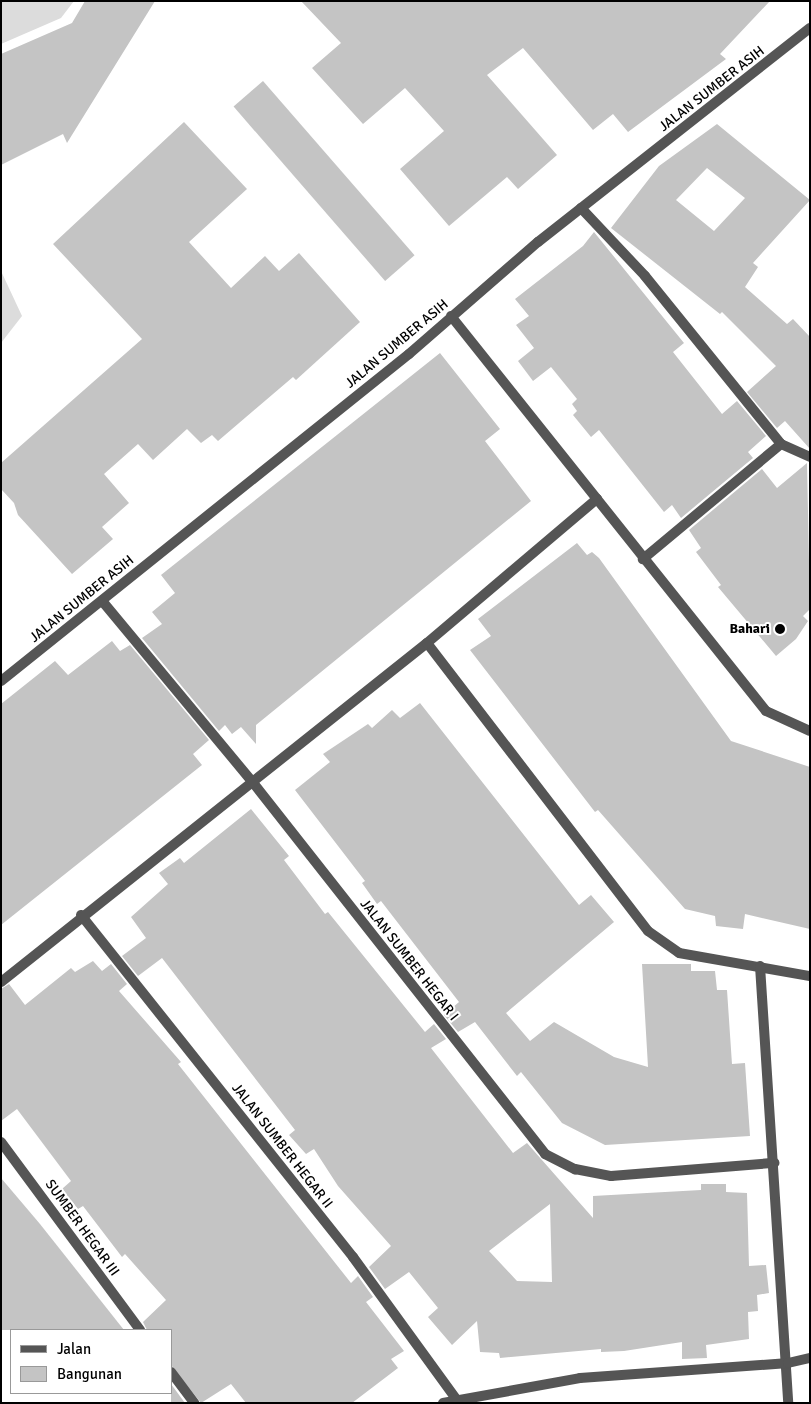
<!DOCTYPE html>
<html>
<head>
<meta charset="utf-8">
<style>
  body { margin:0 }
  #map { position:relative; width:811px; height:1404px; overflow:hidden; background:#fff; font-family:Signika,sans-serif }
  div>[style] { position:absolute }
  .green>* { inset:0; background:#dcdcdc }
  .building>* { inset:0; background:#c4c4c4; transform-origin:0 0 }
  .minor>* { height:10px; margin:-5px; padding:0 5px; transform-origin:5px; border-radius:5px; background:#555 }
  .dots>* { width:14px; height:14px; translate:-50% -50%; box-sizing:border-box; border:2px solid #fff; border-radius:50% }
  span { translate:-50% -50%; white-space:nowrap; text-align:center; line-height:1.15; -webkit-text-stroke:4px #fff; paint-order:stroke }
  .street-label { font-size:14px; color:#000 }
  .poi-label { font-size:14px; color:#000; font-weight:700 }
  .right { translate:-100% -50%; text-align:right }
  .frame { position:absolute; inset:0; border:2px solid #000; pointer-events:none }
  .legend { position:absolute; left:10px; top:1329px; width:162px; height:65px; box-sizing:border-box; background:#fff; border:1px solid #999; margin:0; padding:6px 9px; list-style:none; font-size:15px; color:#000 }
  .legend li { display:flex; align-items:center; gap:10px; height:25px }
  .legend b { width:25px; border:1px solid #999 }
</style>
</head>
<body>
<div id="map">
  <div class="green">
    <div style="clip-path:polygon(1px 1px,74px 1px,61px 18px,1px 44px)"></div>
    <div style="clip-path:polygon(1px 271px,22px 316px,1px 343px)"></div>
  </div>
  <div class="building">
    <div style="clip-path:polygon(85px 1px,155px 1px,67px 143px,63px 134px,1px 165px,1px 54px,72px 23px)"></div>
    <div style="clip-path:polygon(301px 1px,770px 1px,720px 54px,726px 59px,628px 132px,613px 114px,593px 130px,523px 48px,487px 75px,557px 155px,518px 189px,507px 177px,449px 226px,400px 169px,444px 131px,405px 88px,363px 124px,312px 68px,341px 43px)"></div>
    <div style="left:263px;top:81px;width:231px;height:39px;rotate:49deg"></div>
    <div style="clip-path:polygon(184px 122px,247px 189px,189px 242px,231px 288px,265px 256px,279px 271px,299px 253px,360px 322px,296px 380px,293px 377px,218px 441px,212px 435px,201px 443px,187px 429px,153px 460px,138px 444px,104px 474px,129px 503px,102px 527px,113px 539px,72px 574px,18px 515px,14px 503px,1px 489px,1px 463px,142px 339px,53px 244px)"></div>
    <div style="clip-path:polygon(evenodd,717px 124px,810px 200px,753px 263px,758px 267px,745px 287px,787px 324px,793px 319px,810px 337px,810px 449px,785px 421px,777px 428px,747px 392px,776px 366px,722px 312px,720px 314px,611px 228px,659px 166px,717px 124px,707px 168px,745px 198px,714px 231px,676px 200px,707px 168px)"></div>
    <div style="clip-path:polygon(594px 232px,684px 343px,673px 352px,722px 414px,737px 401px,766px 436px,748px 452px,753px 458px,681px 518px,672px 505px,664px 512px,599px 430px,591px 437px,573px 415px,577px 411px,572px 404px,577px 399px,551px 367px,533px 381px,518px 361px,534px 348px,516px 325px,529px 316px,515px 299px,583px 246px)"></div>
    <div style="clip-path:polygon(440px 353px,500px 429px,485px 441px,531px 501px,256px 725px,256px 744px,241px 727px,232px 734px,225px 725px,219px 731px,142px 638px,162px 624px,152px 612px,175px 593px,161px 575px)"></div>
    <div style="clip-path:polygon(807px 463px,810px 609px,803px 616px,808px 621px,796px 639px,776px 656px,718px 587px,721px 585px,696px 552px,701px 548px,689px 530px,762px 469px,777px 488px)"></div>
    <div style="clip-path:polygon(577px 543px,587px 555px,592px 552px,599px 558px,731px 741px,810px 767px,810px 929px,745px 914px,743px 929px,716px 926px,715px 916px,685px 909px,598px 810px,595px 812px,470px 650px,491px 636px,478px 619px)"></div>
    <div style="clip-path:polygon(112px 641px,120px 651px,130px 645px,209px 740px,193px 754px,202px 765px,1px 925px,1px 704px,55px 661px,68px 675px)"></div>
    <div style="clip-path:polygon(420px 703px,579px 905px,591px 895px,614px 922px,506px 1013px,530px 1041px,554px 1022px,614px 1057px,648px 1067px,642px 964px,691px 964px,691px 971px,715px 971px,717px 990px,727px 990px,732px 1064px,745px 1063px,750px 1136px,605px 1145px,562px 1123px,521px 1072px,517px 1076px,475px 1022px,458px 1032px,444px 1015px,459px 1002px,381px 901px,377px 904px,362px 883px,365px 881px,295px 790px,330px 762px,323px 754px,368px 724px,372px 728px,392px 710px,400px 718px)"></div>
    <div style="clip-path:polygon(evenodd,251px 809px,289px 856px,284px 860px,325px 914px,328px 912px,425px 1032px,434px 1024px,446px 1039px,431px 1048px,513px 1153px,527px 1143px,593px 1218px,593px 1196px,701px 1190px,701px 1184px,726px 1184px,726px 1192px,747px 1193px,749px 1266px,766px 1265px,769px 1293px,757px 1295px,758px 1311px,748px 1312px,749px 1339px,706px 1345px,707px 1358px,682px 1359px,682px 1342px,624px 1351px,601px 1352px,601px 1349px,500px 1358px,499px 1353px,480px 1352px,477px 1321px,452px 1345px,428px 1317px,438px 1308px,409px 1272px,385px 1289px,369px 1267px,391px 1246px,338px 1186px,314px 1149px,306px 1154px,289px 1135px,295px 1130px,162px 958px,138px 976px,122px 956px,146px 938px,131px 917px,168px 884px,159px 873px,180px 858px,184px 863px,251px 809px,550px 1204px,552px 1282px,517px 1281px,489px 1251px,550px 1204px)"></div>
    <div style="clip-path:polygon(93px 961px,102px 971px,111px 964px,127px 984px,119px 991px,181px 1062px,178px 1064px,351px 1283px,358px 1276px,373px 1297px,366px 1302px,404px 1351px,391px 1359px,398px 1368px,352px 1403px,246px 1403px,231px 1384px,201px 1403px,171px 1365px,171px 1330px,147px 1330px,143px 1322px,166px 1300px,125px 1254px,122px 1257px,83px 1206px,78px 1209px,62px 1189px,71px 1181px,17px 1109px,1px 1121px,1px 989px,9px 984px,25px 1005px,71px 968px,75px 972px)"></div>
    <div style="clip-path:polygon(1px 1178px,40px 1224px,124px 1330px,1px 1330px)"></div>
    <div style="clip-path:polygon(171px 1384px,185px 1403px,171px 1403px)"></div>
  </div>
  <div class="minor">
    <div style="left:581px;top:208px;width:93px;rotate:46.7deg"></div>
    <div style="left:645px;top:276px;width:216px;rotate:51deg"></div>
    <div style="left:781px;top:444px;width:180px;rotate:140.2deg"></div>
    <div style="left:451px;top:316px;width:505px;rotate:51.43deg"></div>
    <div style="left:766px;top:711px;width:48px;rotate:24.4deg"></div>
    <div style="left:781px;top:444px;width:32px;rotate:24deg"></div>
    <div style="left:103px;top:602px;width:231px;rotate:50.3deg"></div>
    <div style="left:251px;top:780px;width:476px;rotate:51.8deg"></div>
    <div style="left:545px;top:1154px;width:34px;rotate:27deg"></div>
    <div style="left:575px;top:1169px;width:37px;rotate:11deg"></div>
    <div style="left:611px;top:1176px;width:164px;rotate:-4.6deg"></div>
    <div style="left:427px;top:643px;width:363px;rotate:52.5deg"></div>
    <div style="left:648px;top:931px;width:38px;rotate:35deg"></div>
    <div style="left:679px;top:953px;width:133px;rotate:10deg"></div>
    <div style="left:1px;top:681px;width:523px;rotate:-38.71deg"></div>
    <div style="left:409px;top:354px;width:171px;rotate:-41deg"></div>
    <div style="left:538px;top:242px;width:346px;rotate:-38.2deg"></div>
    <div style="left:81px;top:915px;width:437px;rotate:51.5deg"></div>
    <div style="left:353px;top:1257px;width:175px;rotate:54deg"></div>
    <div style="left:760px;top:966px;width:438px;rotate:86.3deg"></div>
    <div style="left:1px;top:982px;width:544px;rotate:-38.51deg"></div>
    <div style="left:427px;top:643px;width:223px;rotate:-40.3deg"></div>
    <div style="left:1px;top:1142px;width:234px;rotate:53.5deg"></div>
    <div style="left:171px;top:1372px;width:39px;rotate:53deg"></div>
    <div style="left:443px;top:1403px;width:139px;rotate:-10.3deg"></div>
    <div style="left:580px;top:1378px;width:209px;rotate:-4.1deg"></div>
    <div style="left:788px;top:1363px;width:23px;rotate:-13deg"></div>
  </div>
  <div class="dots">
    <div style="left:780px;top:629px;background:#000"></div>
  </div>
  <div class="street-label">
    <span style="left:712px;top:89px;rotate:-38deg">JALAN SUMBER ASIH</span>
    <span style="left:397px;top:344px;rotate:-40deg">JALAN SUMBER ASIH</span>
    <span style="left:82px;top:599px;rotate:-39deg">JALAN SUMBER ASIH</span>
    <span style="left:409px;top:960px;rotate:52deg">JALAN SUMBER HEGAR I</span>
    <span style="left:282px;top:1146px;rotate:52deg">JALAN SUMBER HEGAR II</span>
    <span style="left:82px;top:1228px;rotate:54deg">SUMBER HEGAR III</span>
  </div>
  <div class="poi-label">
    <span class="right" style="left:770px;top:629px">Bahari</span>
  </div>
  <div class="frame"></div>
  <ul class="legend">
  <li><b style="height:6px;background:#555"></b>Jalan</li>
  <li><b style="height:14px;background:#c4c4c4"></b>Bangunan</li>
  </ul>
</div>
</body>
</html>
